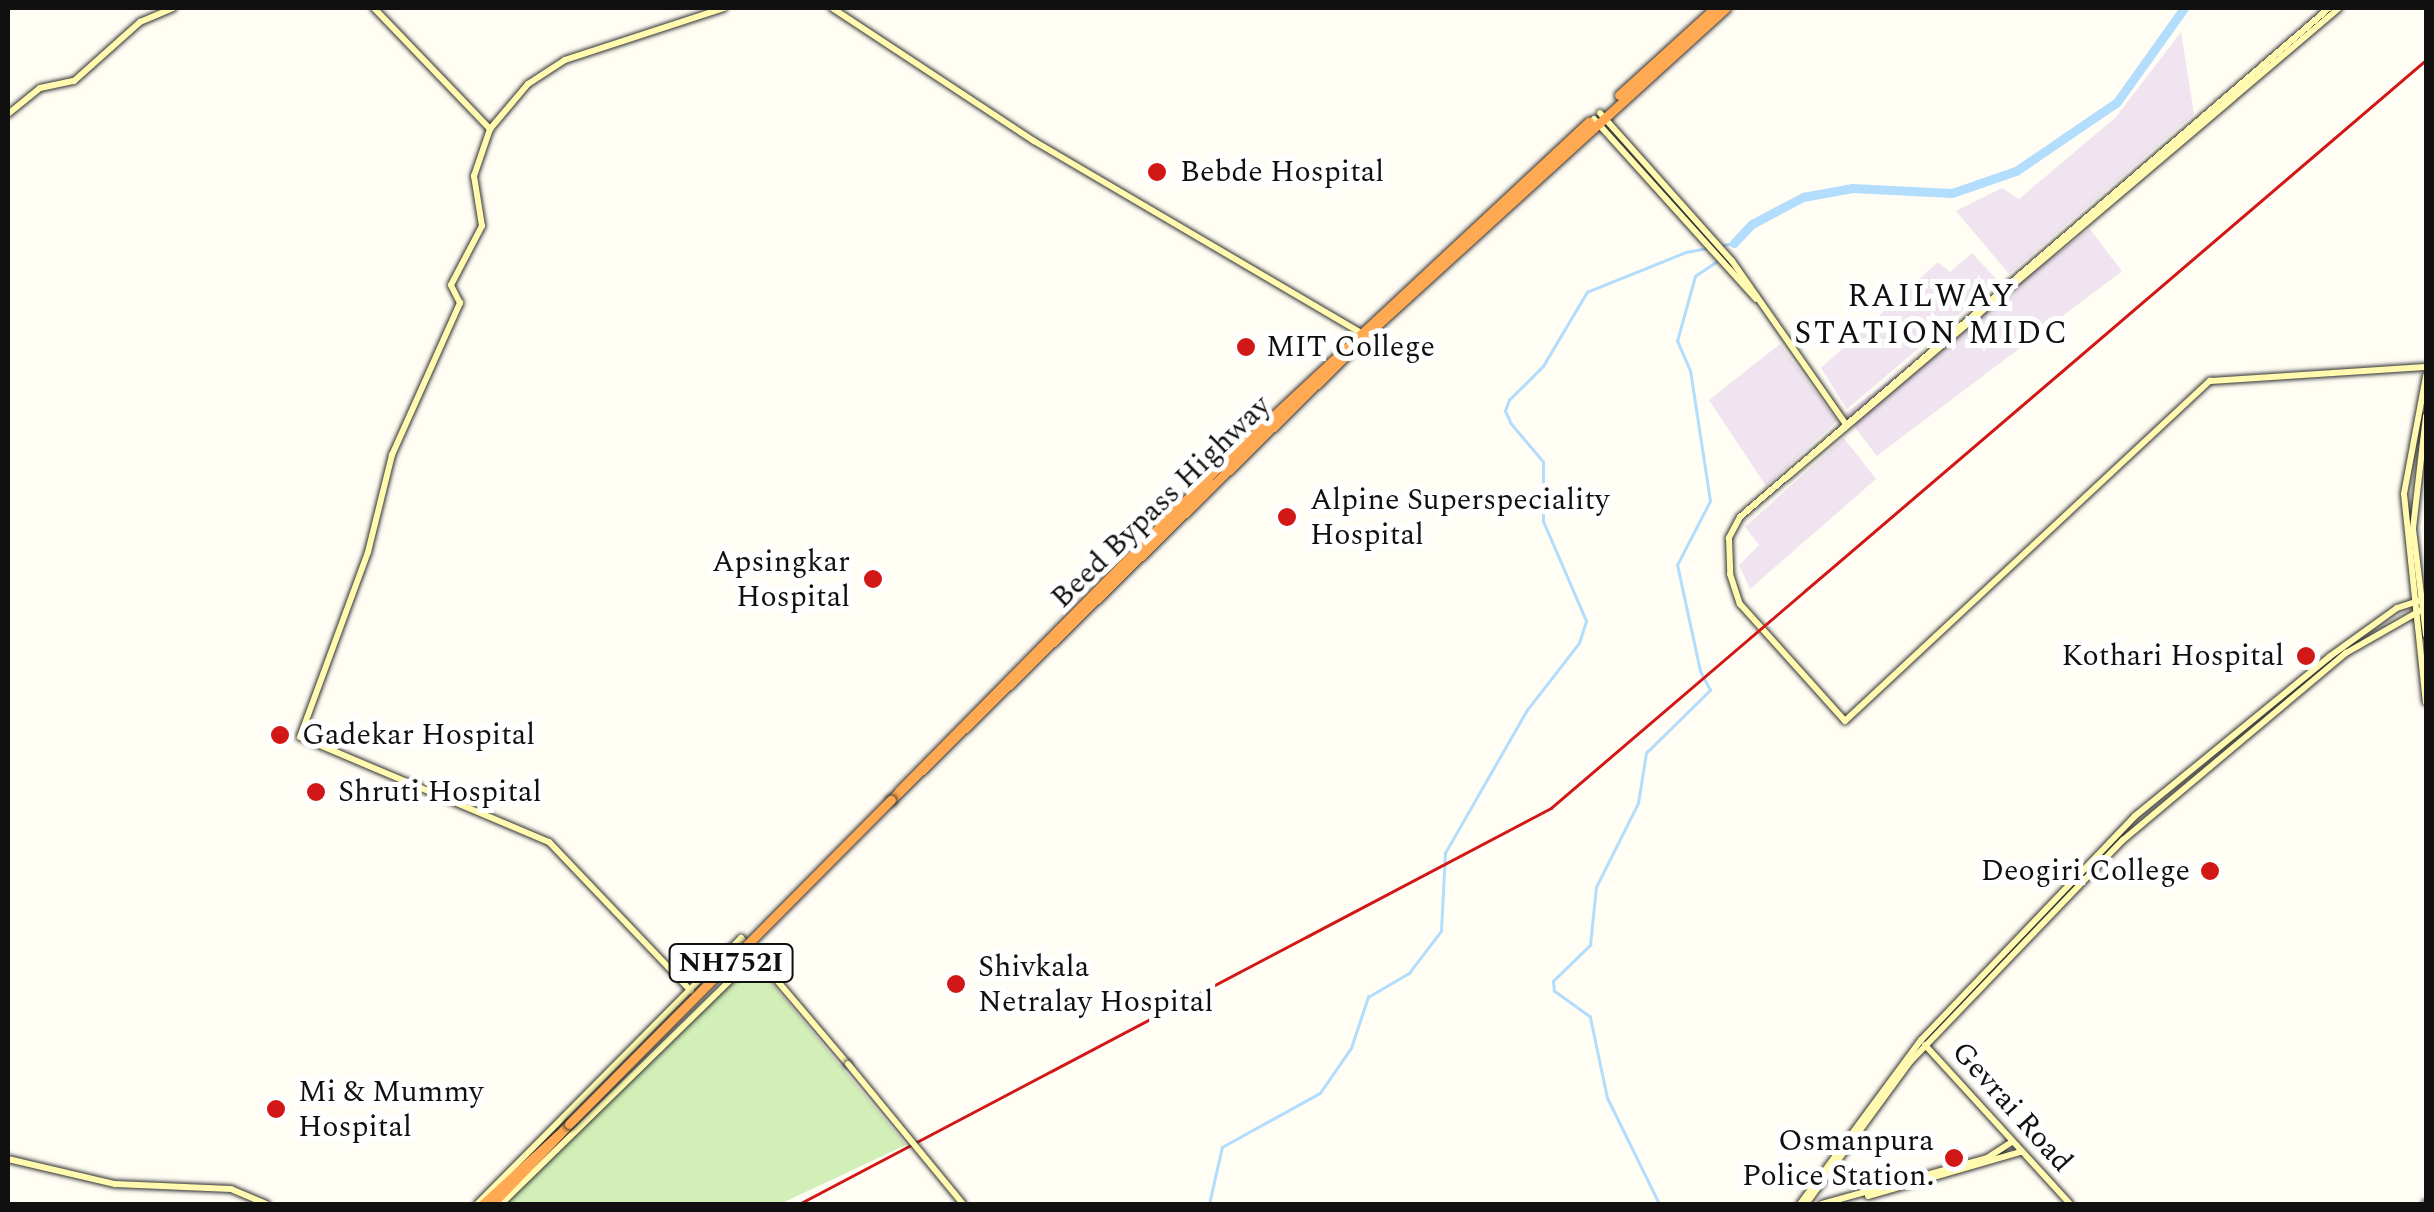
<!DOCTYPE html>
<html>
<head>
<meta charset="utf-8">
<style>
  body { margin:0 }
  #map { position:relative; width:2434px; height:1212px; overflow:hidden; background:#fffdf4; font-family:Spectral,serif }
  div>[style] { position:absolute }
  .industrial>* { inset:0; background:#efe4ef; transform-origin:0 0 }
  .green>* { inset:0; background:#d2efb8 }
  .stream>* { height:2.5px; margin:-1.25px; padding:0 1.25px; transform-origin:1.25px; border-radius:1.25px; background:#b2ddfd }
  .river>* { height:9px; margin:-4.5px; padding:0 4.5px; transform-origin:4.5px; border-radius:4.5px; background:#b2ddfd }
  .roads { filter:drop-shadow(0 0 2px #323232) drop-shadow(0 0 2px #323232) }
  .secondary>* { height:6px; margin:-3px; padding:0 3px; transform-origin:3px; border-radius:3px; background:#fffaaf }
  .highway>* { height:9px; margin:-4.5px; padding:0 4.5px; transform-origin:4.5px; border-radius:4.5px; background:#ffa952 }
  .rail>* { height:2.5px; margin:-1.25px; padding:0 1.25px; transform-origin:1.25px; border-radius:1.25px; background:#d21717 }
  .bridges { filter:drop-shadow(0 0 2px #323232) drop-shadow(0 0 2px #323232) }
  .secondary-bridge>* { height:6px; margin:-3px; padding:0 3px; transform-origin:3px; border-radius:3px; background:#fffaaf }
  .highway-bridge>* { height:9px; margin:-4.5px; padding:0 4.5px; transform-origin:4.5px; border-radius:4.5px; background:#ffa952 }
  .dots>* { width:28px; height:28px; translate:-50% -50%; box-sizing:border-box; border:5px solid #fff; border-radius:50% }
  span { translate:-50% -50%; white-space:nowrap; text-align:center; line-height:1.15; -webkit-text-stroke:10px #fff; paint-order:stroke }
  .shield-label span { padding:2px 8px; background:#fff; border:2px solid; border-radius:8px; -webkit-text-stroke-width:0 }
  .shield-label { font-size:28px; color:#101010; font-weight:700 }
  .poi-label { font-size:30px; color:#101010 }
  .left { translate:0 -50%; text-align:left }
  .right { translate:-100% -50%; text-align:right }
  .street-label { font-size:30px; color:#101010 }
  .neighbourhood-label { font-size:32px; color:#101010; letter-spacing:2.5px }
  .frame { position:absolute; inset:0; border:10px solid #101010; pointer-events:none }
</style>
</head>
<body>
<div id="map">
  <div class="industrial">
    <div style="clip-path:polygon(2181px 32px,2194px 114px,2009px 274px,1956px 211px,2002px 188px,2019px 199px,2116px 117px)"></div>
    <div style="left:2090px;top:229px;width:53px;height:307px;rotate:53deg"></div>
    <div style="clip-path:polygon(1972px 253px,1998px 281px,1847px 409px,1821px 368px,1938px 262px,1950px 272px)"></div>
    <div style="clip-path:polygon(1780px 344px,1837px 421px,1766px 486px,1709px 400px)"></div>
    <div style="clip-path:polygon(1844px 438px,1876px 479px,1750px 589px,1739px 565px,1759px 545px,1745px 527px)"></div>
  </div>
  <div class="green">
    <div style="clip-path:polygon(750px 957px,906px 1145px,780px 1204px,506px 1204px)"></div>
  </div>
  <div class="stream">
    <div style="left:1209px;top:1204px;width:58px;rotate:-77.2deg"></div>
    <div style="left:1222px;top:1147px;width:112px;rotate:-28.9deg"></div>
    <div style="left:1320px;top:1093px;width:55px;rotate:-55.4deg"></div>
    <div style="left:1351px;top:1048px;width:54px;rotate:-71.6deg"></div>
    <div style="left:1368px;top:997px;width:48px;rotate:-30.3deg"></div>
    <div style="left:1409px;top:973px;width:53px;rotate:-52.7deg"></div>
    <div style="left:1441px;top:931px;width:78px;rotate:-87.1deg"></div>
    <div style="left:1445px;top:853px;width:165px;rotate:-60.2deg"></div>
    <div style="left:1527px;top:710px;width:85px;rotate:-52.2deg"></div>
    <div style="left:1579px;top:643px;width:23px;rotate:-72deg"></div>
    <div style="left:1586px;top:621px;width:109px;rotate:-113.3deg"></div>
    <div style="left:1543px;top:521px;width:59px;rotate:-90deg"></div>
    <div style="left:1543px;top:462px;width:50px;rotate:-130.1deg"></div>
    <div style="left:1511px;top:424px;width:14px;rotate:-115deg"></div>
    <div style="left:1505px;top:411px;width:12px;rotate:-70deg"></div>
    <div style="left:1509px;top:400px;width:48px;rotate:-45deg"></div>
    <div style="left:1543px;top:366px;width:86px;rotate:-59.3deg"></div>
    <div style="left:1587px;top:292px;width:107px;rotate:-22deg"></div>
    <div style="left:1686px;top:252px;width:49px;rotate:-10.6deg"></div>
    <div style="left:1659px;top:1204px;width:118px;rotate:-116.1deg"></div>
    <div style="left:1607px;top:1098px;width:83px;rotate:-101.9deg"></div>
    <div style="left:1590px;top:1017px;width:44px;rotate:-144.2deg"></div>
    <div style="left:1554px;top:991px;width:10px;rotate:-96deg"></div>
    <div style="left:1553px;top:981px;width:52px;rotate:-44.2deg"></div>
    <div style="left:1590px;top:945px;width:58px;rotate:-84.1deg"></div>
    <div style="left:1596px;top:887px;width:94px;rotate:-63.4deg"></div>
    <div style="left:1638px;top:803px;width:51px;rotate:-80.9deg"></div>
    <div style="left:1646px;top:753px;width:90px;rotate:-44.5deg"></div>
    <div style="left:1710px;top:690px;width:21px;rotate:-118deg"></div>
    <div style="left:1700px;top:671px;width:108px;rotate:-102.2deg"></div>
    <div style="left:1677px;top:565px;width:72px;rotate:-62.7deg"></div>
    <div style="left:1710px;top:501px;width:132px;rotate:-98.7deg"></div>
    <div style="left:1690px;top:371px;width:33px;rotate:-113deg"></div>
    <div style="left:1677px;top:341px;width:67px;rotate:-74.5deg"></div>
    <div style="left:1695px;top:276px;width:30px;rotate:-34deg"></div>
  </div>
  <div class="river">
    <div style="left:1734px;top:243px;width:26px;rotate:-47deg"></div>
    <div style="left:1752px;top:224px;width:58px;rotate:-27.9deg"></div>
    <div style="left:1803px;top:197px;width:50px;rotate:-10.4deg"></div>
    <div style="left:1852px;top:188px;width:100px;rotate:2.9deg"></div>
    <div style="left:1952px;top:193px;width:68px;rotate:-19deg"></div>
    <div style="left:2016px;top:171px;width:122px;rotate:-34.3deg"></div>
    <div style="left:2117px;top:102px;width:115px;rotate:-54.5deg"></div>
  </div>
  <div class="roads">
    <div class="secondary">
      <div style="left:374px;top:8px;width:168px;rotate:46.2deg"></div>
      <div style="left:832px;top:8px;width:242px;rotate:33.4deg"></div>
      <div style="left:1034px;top:141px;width:381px;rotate:30.4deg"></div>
      <div style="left:2329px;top:8px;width:778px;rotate:139.17deg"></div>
      <div style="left:1740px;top:517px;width:24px;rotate:118deg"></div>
      <div style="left:1729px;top:538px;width:36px;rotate:88deg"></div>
      <div style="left:1730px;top:574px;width:32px;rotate:72deg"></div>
      <div style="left:1740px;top:604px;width:157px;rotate:48.1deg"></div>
      <div style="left:1845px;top:721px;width:499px;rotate:-43deg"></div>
      <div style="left:2210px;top:381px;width:216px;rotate:-3.7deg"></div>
      <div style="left:1600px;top:113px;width:198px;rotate:48.3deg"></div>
      <div style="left:1732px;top:261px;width:198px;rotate:55.1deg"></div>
      <div style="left:8px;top:114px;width:41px;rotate:-39.1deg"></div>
      <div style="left:40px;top:88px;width:35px;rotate:-12deg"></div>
      <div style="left:74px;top:81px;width:89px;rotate:-41.8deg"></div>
      <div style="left:140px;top:22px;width:36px;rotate:-23deg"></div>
      <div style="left:1594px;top:119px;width:242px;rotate:48deg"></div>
      <div style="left:2426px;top:376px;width:120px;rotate:100.6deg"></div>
      <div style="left:2404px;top:494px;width:209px;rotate:84deg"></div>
      <div style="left:2426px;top:416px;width:114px;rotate:96.6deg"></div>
      <div style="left:2413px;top:529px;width:107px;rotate:83deg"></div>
      <div style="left:1787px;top:477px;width:724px;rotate:-40.35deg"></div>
      <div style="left:691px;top:991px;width:206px;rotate:-133.6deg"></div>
      <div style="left:549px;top:842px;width:270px;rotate:-157.1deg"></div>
      <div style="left:300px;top:737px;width:197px;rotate:-69.8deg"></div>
      <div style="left:368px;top:552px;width:100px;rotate:-76.1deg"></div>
      <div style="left:392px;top:455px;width:167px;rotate:-65.9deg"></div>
      <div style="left:460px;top:303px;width:20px;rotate:-117deg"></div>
      <div style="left:451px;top:285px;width:67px;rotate:-62.3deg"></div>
      <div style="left:482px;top:226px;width:51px;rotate:-99.1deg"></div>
      <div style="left:474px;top:176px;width:50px;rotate:-71.2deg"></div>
      <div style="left:490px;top:129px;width:59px;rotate:-49.8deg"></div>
      <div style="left:528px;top:84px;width:44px;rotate:-33deg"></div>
      <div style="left:565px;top:60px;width:167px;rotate:-18.1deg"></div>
      <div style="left:1925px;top:1045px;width:215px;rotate:47.6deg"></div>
      <div style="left:8px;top:1159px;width:110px;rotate:13.2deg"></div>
      <div style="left:115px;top:1184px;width:116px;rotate:2.5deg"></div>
      <div style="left:231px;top:1189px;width:39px;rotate:23deg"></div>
      <div style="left:1868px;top:1196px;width:158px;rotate:-16.1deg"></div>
      <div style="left:477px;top:1204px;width:375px;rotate:-45.2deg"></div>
      <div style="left:741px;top:938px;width:165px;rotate:49.7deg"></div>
      <div style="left:501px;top:1204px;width:358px;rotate:-44.3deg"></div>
      <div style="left:1800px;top:1204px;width:204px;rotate:-53.6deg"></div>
      <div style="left:1921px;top:1040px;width:310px;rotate:-46.3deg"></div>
      <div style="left:2135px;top:816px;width:251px;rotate:-39.3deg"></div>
      <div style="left:2329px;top:657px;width:84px;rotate:-35.8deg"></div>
      <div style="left:2397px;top:608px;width:26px;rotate:-18deg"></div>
      <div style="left:1806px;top:1204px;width:176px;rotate:-53.8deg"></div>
      <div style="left:1910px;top:1062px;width:308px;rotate:-46.2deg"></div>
      <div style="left:2123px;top:840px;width:291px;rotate:-40deg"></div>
      <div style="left:2346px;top:653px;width:89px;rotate:-29.7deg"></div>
      <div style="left:1822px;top:1204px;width:171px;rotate:-15.6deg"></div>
      <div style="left:1987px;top:1158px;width:30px;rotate:-33deg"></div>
      <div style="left:2426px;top:1204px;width:1px;rotate:-90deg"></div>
    </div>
    <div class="highway">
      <div style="left:1619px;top:95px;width:130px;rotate:-42.2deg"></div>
      <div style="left:899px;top:791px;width:462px;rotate:-45.4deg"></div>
      <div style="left:1224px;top:462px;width:499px;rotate:-43deg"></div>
      <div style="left:891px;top:800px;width:674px;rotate:-44.34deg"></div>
      <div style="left:1373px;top:329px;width:477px;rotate:-42.3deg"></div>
      <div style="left:483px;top:1204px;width:102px;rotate:-42.6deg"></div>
      <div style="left:492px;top:1204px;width:111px;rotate:-46.1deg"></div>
    </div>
  </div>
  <div class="rail">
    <div style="left:799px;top:1204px;width:850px;rotate:-27.77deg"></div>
    <div style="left:1551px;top:808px;width:1151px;rotate:-40.53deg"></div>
  </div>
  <div class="bridges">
    <div class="secondary-bridge">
      <div style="left:848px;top:1064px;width:181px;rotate:50.6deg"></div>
    </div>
    <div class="highway-bridge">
      <div style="left:569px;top:1124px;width:457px;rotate:-45.2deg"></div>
    </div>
  </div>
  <div class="dots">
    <div style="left:1157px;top:172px;background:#d21717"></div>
    <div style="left:1246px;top:347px;background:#d21717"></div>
    <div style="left:1287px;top:517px;background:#d21717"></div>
    <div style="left:873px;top:579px;background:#d21717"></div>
    <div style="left:2306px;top:656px;background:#d21717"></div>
    <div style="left:280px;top:735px;background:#d21717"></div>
    <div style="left:316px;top:792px;background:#d21717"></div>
    <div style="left:2210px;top:871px;background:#d21717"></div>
    <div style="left:956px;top:984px;background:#d21717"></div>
    <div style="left:276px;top:1109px;background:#d21717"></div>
    <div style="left:1954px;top:1158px;background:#d21717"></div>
  </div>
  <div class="shield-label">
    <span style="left:731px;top:963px">NH752I</span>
  </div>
  <div class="poi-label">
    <span class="left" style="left:1180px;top:172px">Bebde Hospital</span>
    <span class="left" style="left:1266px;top:347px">MIT College</span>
    <span class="left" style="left:1310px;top:517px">Alpine Superspeciality<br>Hospital</span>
    <span class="right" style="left:850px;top:579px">Apsingkar<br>Hospital</span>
    <span class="right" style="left:2284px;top:656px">Kothari Hospital</span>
    <span class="left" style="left:302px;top:735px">Gadekar Hospital</span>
    <span class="left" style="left:338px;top:792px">Shruti Hospital</span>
    <span class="right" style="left:2190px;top:871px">Deogiri College</span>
    <span class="left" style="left:978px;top:984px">Shivkala<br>Netralay Hospital</span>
    <span class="left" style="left:298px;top:1109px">Mi &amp; Mummy<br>Hospital</span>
    <span class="right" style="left:1934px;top:1158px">Osmanpura<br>Police Station.</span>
  </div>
  <div class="street-label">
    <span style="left:1161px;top:502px;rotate:-44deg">Beed Bypass Highway</span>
    <span style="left:2012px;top:1107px;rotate:48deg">Gevrai Road</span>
  </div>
  <div class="neighbourhood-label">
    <span style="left:1932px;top:316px">RAILWAY<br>STATION MIDC</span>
  </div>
  <div class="frame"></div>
</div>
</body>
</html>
